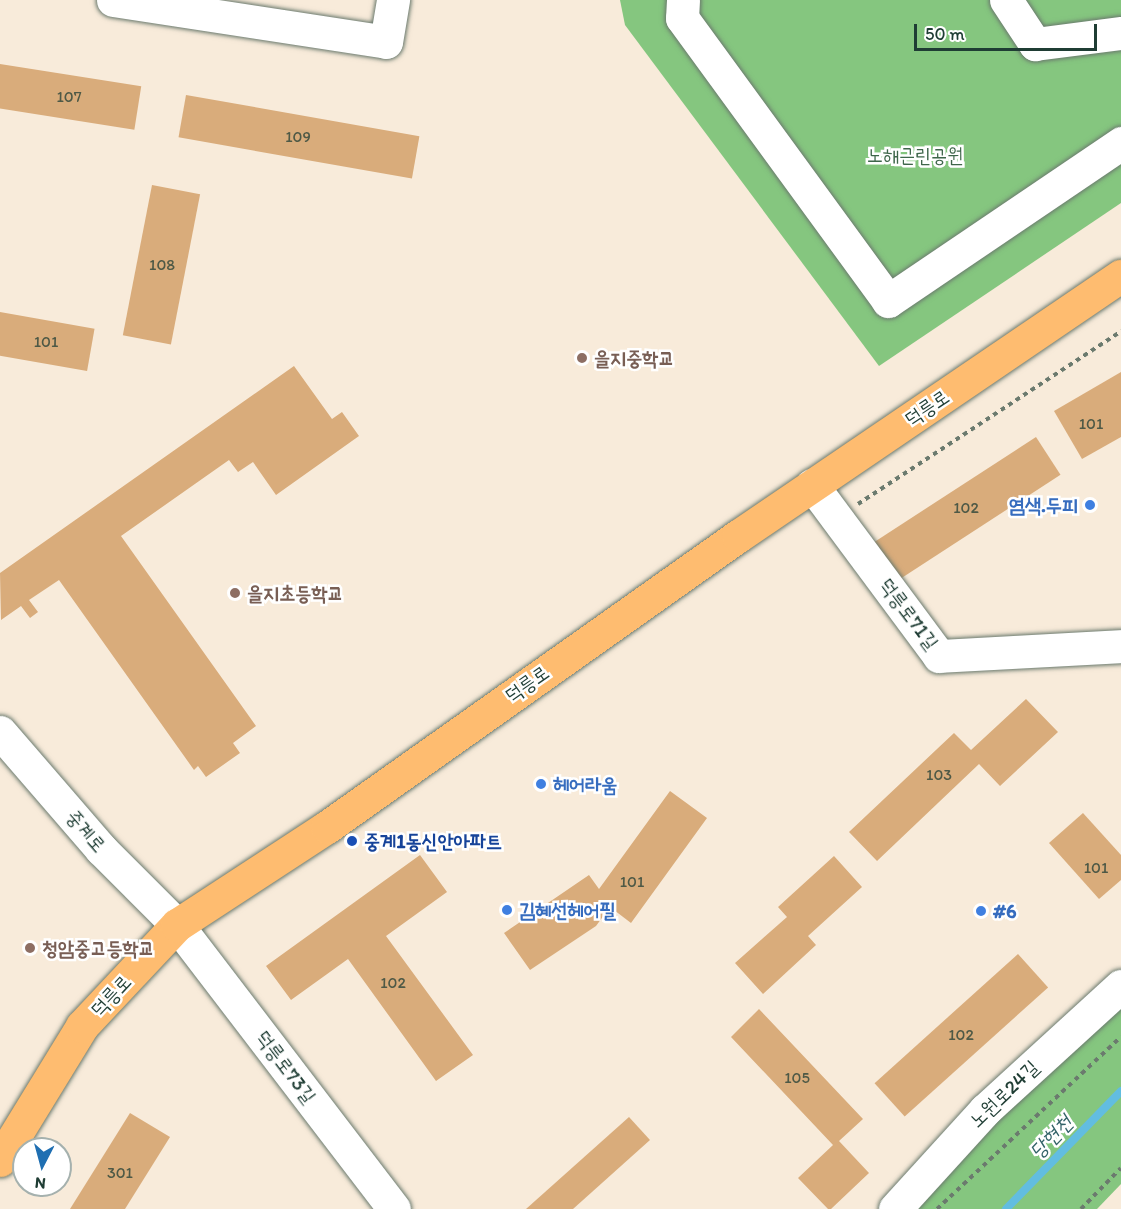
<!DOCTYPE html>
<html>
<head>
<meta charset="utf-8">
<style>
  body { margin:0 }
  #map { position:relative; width:1121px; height:1209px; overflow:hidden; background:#f8ebda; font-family:Itim,"Poor Story",sans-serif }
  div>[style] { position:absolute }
  .green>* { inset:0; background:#85c67f }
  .stream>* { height:8px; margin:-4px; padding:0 4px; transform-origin:4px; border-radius:4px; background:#62bde0 }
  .building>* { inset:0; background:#d9ac7b; transform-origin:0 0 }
  .path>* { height:4px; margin-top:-2px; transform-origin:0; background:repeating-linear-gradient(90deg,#6b7a6e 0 4.5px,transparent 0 9px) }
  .roads { filter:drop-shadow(0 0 2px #6b7a6e) drop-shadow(0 0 2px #6b7a6e) }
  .minor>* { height:33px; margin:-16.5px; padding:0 16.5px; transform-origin:16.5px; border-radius:16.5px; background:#fff }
  .major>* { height:33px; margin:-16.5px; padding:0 16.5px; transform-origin:16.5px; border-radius:16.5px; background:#febc70 }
  .dots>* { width:16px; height:16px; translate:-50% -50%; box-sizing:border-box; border:3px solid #fff; border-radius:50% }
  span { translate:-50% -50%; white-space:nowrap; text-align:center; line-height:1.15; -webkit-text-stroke:5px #fff; paint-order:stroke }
  .number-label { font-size:16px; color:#4e5946 }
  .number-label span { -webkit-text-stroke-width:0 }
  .park-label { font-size:20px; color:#3e664a }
  .education-label { font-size:20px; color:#785e54; font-weight:700 }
  .left { translate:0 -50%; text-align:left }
  .street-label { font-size:20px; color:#1f3d34 }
  .shop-label { font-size:20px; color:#366cbe; font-weight:700 }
  .right { translate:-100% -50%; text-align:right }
  .transit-label { font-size:20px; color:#164399; font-weight:700 }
  .water-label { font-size:21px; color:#336368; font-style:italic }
  .north { position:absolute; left:12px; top:1137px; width:60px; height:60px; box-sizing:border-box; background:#fff; border:2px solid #a5b1ae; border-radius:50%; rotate:186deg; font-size:16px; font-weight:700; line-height:24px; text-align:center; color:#1f3d34 }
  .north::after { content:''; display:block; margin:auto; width:21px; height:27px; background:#1f6fb2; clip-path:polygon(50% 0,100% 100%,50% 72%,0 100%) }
  .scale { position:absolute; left:914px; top:24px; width:183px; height:27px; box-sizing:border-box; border:3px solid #1f3d34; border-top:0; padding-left:8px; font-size:18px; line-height:21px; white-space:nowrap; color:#1f3d34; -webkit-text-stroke:4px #fff; paint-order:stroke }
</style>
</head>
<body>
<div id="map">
  <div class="green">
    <div style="clip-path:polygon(620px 0,1121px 0,1121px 203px,879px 366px,625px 25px)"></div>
    <div style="clip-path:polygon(1121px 1001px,1121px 1184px,1097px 1209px,918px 1209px,1002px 1117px)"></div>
  </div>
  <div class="stream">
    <div style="left:1006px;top:1209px;width:165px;rotate:-45.7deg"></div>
  </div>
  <div class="building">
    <div style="left:0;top:64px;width:143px;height:44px;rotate:9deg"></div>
    <div style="left:186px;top:95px;width:237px;height:43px;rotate:10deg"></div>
    <div style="left:152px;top:185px;width:49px;height:153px;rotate:11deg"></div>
    <div style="left:0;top:312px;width:96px;height:43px;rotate:10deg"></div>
    <div style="clip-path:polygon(294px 366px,332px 419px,342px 412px,359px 436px,276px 495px,253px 462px,238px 472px,229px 460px,121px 536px,256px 726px,233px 743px,240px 753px,206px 777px,198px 766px,194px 770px,59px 580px,29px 600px,38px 612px,30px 618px,21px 606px,1px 620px,0 573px)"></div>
    <div style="clip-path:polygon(1121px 372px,1121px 437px,1082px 459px,1054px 411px)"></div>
    <div style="left:1036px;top:437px;width:45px;height:195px;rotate:57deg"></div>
    <div style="clip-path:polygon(1026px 699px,1058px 732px,1000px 786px,979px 764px,877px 861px,849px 832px,954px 733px,971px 750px)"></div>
    <div style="clip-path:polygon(670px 791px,707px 818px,631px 923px,610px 907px,596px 926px,530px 970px,504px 933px,589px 875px,599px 889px)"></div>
    <div style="clip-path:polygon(1083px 813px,1121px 855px,1121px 880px,1099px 899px,1049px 843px)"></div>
    <div style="clip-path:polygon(420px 855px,447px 892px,386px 936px,473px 1055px,436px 1081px,348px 959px,291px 1000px,266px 966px)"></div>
    <div style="clip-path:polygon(834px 856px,862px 887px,808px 936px,816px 945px,763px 994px,735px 963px,787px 917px,778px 907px)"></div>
    <div style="left:1018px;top:954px;width:45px;height:193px;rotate:48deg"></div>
    <div style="clip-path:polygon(759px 1009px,863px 1119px,839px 1141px,869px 1173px,831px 1209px,828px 1209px,798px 1178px,833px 1145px,731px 1037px)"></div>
    <div style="clip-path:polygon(130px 1113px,170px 1137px,125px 1209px,70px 1209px)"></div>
    <div style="clip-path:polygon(629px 1117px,650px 1140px,573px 1209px,526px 1209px)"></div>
  </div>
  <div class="path">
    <div style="left:858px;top:504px;width:315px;rotate:-33.3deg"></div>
    <div style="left:937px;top:1209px;width:252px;rotate:-43.1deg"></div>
    <div style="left:1081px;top:1209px;width:57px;rotate:-45.7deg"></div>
  </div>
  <div class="roads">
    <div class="minor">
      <div style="left:113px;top:0;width:276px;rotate:8.7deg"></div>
      <div style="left:386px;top:42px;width:43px;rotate:-80.5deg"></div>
      <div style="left:683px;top:0;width:18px;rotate:93deg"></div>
      <div style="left:682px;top:18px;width:350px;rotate:53.9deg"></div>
      <div style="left:888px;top:301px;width:282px;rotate:-34.1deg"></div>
      <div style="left:1006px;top:0;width:53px;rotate:56.6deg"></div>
      <div style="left:1035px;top:44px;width:87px;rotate:-7.3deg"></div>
      <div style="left:812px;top:485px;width:213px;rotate:53.4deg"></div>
      <div style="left:939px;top:656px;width:182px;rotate:-3.1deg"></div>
      <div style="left:0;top:732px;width:155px;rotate:49.2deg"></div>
      <div style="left:101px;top:849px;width:107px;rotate:45deg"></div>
      <div style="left:177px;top:925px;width:357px;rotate:52.6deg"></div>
      <div style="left:895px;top:1209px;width:134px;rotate:-47.7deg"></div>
      <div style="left:985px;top:1110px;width:184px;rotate:-42.4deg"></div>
    </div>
    <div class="major">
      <div style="left:0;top:1160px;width:157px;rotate:-58.5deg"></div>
      <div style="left:82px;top:1026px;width:139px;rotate:-46.8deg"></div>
      <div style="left:177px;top:925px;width:179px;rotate:-33.2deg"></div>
      <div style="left:327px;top:827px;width:504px;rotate:-35.3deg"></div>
      <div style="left:738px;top:536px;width:463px;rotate:-34.2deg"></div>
    </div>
  </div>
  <div class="dots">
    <div style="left:582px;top:358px;background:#8d6e63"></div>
    <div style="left:1090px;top:505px;background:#3f7fe0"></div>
    <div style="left:235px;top:593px;background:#8d6e63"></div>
    <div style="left:541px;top:784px;background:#3f7fe0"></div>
    <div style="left:352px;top:841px;background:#1a4fb4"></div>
    <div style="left:507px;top:910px;background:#3f7fe0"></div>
    <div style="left:981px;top:911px;background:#3f7fe0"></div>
    <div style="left:30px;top:948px;background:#8d6e63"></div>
  </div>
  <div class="number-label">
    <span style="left:69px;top:97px">107</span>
    <span style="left:298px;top:137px">109</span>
    <span style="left:162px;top:265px">108</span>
    <span style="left:46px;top:342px">101</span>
    <span style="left:1091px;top:424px">101</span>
    <span style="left:966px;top:508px">102</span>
    <span style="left:939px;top:775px">103</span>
    <span style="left:1096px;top:868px">101</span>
    <span style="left:632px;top:882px">101</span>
    <span style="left:393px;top:983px">102</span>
    <span style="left:961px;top:1035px">102</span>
    <span style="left:797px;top:1078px">105</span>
    <span style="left:120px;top:1173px">301</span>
  </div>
  <div class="park-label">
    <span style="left:915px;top:155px">노해근린공원</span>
  </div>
  <div class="education-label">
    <span class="left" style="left:594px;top:358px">을지중학교</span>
    <span class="left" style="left:247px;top:593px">을지초등학교</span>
    <span class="left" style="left:42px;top:948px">청암중고등학교</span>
  </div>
  <div class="street-label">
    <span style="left:927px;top:408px;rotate:-34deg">덕릉로</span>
    <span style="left:909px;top:614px;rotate:53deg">덕릉로71길</span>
    <span style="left:527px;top:684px;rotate:-35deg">덕릉로</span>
    <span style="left:86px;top:831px;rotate:49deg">중계로</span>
    <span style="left:111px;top:996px;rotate:-47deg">덕릉로</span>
    <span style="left:286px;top:1067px;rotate:53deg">덕릉로73길</span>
    <span style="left:1004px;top:1094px;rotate:-44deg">노원로24길</span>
  </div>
  <div class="shop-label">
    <span class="right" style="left:1078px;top:505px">염색.두피</span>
    <span class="left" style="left:553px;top:784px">헤어라움</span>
    <span class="left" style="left:519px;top:910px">김혜선헤어필</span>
    <span class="left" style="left:993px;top:911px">#6</span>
  </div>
  <div class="transit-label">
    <span class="left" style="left:364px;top:841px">중계1동신안아파트</span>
  </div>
  <div class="water-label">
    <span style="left:1051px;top:1137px;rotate:-46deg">당현천</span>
  </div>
  <div class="north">N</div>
  <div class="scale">50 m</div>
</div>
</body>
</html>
